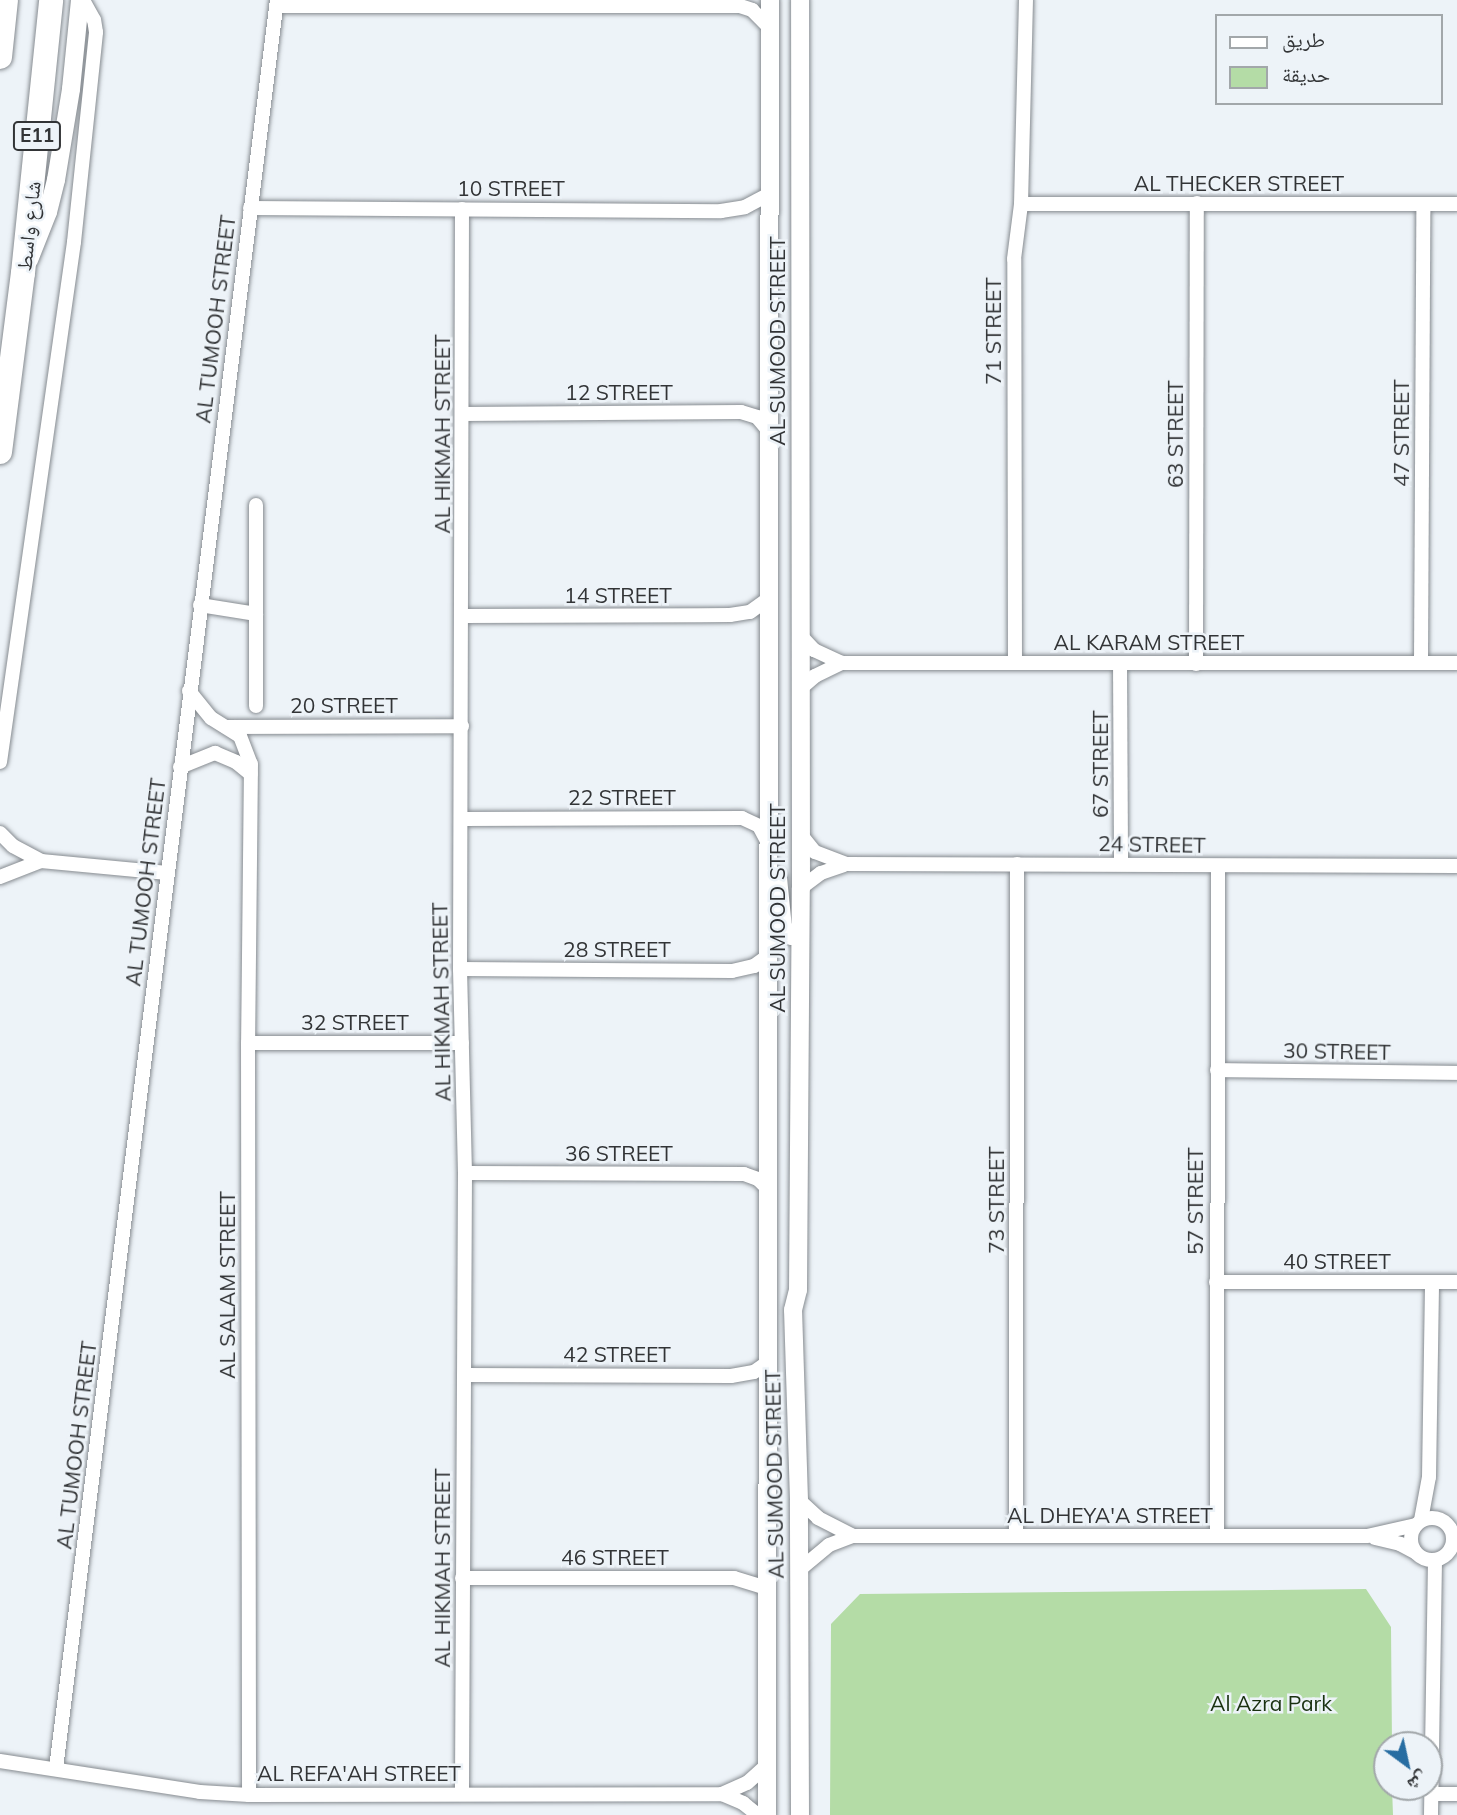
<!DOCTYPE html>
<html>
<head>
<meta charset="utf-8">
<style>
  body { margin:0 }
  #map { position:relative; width:1457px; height:1815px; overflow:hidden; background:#edf3f8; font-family:Mulish,"Noto Naskh Arabic",sans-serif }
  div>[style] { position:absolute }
  .green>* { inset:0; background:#b4dca6 }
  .roads { filter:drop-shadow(0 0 2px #868b90) drop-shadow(0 0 2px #868b90) }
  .minor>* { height:14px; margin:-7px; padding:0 7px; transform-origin:7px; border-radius:7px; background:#fff }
  .minor>.ring { margin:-7px; padding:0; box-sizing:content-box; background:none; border:14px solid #fff; border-radius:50% }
  .tertiary>* { height:18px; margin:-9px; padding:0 9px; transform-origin:9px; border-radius:9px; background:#fff }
  .trunk>* { height:24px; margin:-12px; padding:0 12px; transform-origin:12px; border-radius:12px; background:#fff }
  span { translate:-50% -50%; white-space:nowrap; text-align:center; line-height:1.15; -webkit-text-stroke:5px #edf3f8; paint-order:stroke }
  .shield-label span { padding:2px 5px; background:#edf3f8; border:2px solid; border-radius:5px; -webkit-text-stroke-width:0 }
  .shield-label { font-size:19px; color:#323436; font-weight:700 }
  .street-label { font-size:21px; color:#323436 }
  .park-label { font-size:21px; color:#193110 }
  .legend { position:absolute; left:1215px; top:14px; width:228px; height:91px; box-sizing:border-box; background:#edf3f8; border:2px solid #a2a7aa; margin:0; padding:9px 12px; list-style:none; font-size:21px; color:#323436 }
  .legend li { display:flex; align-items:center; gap:14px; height:35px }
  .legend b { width:35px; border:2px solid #a2a7aa }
  .north { position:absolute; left:1373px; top:1731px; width:70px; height:70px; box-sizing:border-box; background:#edf3f8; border:2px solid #a2a7aa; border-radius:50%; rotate:147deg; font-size:19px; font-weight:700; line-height:28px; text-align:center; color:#323436 }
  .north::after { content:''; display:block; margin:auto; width:24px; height:32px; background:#276da2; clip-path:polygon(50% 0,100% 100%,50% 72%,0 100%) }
</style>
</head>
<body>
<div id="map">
  <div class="green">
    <div style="clip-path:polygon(1366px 1589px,1391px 1627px,1392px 1745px,1387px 1745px,1387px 1787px,1392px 1787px,1393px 1815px,830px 1815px,831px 1624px,860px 1594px)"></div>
  </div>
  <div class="roads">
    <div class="minor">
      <div style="left:276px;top:6px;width:464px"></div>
      <div style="left:740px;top:6px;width:13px;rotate:18deg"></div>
      <div style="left:752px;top:10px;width:25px;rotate:45deg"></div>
      <div style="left:1021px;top:204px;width:436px"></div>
      <div style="left:250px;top:208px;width:471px;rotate:0.4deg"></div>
      <div style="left:721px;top:211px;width:24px;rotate:-9deg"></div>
      <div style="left:745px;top:207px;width:27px;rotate:-28deg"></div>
      <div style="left:462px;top:209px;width:760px;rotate:90.15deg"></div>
      <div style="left:460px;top:969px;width:204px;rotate:88.6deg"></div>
      <div style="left:465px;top:1173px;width:621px;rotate:90.28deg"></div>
      <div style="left:463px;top:414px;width:278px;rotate:-0.4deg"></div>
      <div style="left:741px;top:412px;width:17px;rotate:17deg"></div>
      <div style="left:757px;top:417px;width:17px;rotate:50deg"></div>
      <div style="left:200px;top:605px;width:57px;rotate:9.1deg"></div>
      <div style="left:462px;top:616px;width:268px;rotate:-0.2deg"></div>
      <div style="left:730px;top:615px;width:20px;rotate:-9deg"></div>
      <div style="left:750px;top:612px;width:22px;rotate:-36deg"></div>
      <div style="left:800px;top:635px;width:21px;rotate:47deg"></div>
      <div style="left:814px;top:650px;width:31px;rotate:25deg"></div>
      <div style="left:842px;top:663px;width:615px"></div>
      <div style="left:1421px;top:662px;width:458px;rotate:-89.7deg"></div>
      <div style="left:1015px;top:663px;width:404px;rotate:-90.1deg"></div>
      <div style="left:1014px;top:259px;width:55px;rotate:-82.7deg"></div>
      <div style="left:1021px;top:204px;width:204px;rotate:-88.6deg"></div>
      <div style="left:1120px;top:663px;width:201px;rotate:89.7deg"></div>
      <div style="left:1196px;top:664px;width:461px;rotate:-89.9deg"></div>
      <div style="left:800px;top:689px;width:20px;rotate:-41deg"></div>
      <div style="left:815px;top:676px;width:30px;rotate:-26deg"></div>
      <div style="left:189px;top:691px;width:35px;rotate:51deg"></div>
      <div style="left:211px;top:718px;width:34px;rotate:32deg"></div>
      <div style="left:240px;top:736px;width:30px;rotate:69deg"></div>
      <div style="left:251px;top:764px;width:279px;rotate:90.6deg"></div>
      <div style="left:248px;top:1043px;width:752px;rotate:89.92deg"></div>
      <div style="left:256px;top:706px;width:201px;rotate:-90deg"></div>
      <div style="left:226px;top:727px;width:236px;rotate:-0.2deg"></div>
      <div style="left:0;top:762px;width:525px;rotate:-81.9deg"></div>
      <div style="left:74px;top:242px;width:211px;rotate:-84deg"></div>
      <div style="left:96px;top:32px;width:12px;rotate:-99deg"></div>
      <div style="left:94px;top:20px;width:23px;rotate:-119deg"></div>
      <div style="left:180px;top:767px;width:38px;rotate:-22deg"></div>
      <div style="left:215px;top:753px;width:23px;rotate:23deg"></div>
      <div style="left:236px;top:762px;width:19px;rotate:39deg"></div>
      <div style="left:462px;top:819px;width:280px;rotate:-0.2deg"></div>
      <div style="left:742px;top:818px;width:19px;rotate:25deg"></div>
      <div style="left:759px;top:826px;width:21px;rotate:62deg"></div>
      <div style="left:0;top:833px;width:18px;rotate:45deg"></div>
      <div style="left:13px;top:846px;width:32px;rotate:28deg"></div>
      <div style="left:41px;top:861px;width:127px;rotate:5.4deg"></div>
      <div style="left:801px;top:835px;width:22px;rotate:51deg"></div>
      <div style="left:815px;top:852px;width:33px;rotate:21deg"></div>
      <div style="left:846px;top:864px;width:611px;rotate:0.19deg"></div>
      <div style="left:0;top:877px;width:44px;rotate:-21.3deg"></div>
      <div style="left:801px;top:888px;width:25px;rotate:-37deg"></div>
      <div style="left:821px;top:873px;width:24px;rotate:-19deg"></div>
      <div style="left:460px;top:969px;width:272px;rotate:0.4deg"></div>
      <div style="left:732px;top:971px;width:23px;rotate:-13deg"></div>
      <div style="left:754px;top:966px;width:19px;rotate:-36deg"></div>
      <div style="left:248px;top:1043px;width:214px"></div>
      <div style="left:1217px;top:1070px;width:240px;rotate:0.7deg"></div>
      <div style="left:465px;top:1173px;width:279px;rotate:0.2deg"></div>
      <div style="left:744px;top:1174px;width:15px;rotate:20deg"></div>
      <div style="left:758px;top:1179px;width:16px;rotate:45deg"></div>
      <div style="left:1216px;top:1282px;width:241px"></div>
      <div style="left:464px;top:1375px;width:267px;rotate:0.2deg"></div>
      <div style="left:731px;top:1376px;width:23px;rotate:-10deg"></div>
      <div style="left:754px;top:1372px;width:16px;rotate:-35deg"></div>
      <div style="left:799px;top:1500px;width:26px;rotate:43deg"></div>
      <div style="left:818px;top:1518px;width:39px;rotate:27deg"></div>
      <div class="ring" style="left:1411px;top:1518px;width:28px;height:28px"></div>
      <div style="left:1421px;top:1520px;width:44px;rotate:-79.5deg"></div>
      <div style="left:1429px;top:1477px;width:195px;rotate:-89.1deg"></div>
      <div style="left:1016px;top:1536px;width:672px;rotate:-89.91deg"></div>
      <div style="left:1217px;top:1536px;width:669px;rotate:-89.91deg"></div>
      <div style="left:1375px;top:1538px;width:26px;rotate:13deg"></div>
      <div style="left:1400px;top:1544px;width:17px;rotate:28deg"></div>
      <div style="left:798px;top:1571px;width:40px;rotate:-40deg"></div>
      <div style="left:829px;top:1545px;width:26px;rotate:-21deg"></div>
      <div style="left:853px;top:1536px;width:514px"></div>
      <div style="left:1367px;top:1536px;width:50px;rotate:-12.7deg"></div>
      <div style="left:462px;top:1578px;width:272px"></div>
      <div style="left:734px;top:1578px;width:34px;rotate:17deg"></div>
      <div style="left:0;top:1761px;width:202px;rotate:8.8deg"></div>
      <div style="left:200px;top:1792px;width:49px;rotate:3.5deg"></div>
      <div style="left:249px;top:1795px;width:473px;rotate:-0.1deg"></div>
      <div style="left:722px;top:1794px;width:23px;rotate:23deg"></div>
      <div style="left:743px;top:1803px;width:19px;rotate:39deg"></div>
      <div style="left:56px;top:1769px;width:1783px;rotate:-82.88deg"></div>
      <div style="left:722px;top:1794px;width:27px;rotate:-24deg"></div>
      <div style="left:747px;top:1783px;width:27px;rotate:-42deg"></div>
      <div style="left:1431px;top:1794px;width:26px"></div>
      <div style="left:1431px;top:1815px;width:255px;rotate:-89.1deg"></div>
    </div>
    <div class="tertiary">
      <div style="left:29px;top:260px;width:52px;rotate:-68.4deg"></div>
      <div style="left:48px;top:212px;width:33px;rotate:-76deg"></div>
      <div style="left:56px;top:180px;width:92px;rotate:-80.6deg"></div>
      <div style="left:71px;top:89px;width:89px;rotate:-84.2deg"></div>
      <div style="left:778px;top:878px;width:50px;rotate:84.3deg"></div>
      <div style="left:783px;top:928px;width:12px;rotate:42deg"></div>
      <div style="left:792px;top:936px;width:10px;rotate:-37deg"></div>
      <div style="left:767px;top:1815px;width:1815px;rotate:-89.91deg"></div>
      <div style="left:800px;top:1815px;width:315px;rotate:-90.2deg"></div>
      <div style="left:799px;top:1500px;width:190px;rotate:-91.8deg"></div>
      <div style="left:793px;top:1310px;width:21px;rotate:-76deg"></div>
      <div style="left:798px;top:1290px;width:402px;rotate:-89.6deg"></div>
      <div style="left:801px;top:888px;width:888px;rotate:-90.06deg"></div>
    </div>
    <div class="trunk">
      <div style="left:0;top:57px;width:57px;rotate:-84deg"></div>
      <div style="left:0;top:452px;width:180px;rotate:-82.7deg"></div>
      <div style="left:23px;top:273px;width:274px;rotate:-84.1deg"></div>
    </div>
  </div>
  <div class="shield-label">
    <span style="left:37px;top:136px">E11</span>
  </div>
  <div class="street-label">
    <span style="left:1239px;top:183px">AL THECKER STREET</span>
    <span style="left:511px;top:188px">10 STREET</span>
    <span style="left:28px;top:226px;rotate:-84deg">شارع واسط</span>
    <span style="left:215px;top:319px;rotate:-83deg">AL TUMOOH STREET</span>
    <span style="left:993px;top:331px;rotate:-90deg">71 STREET</span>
    <span style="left:777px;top:341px;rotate:-90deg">AL SUMOOD STREET</span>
    <span style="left:619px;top:392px">12 STREET</span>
    <span style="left:1401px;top:433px;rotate:-90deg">47 STREET</span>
    <span style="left:442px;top:434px;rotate:-90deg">AL HIKMAH STREET</span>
    <span style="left:1175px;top:434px;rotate:-90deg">63 STREET</span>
    <span style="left:618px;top:595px">14 STREET</span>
    <span style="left:1149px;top:642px">AL KARAM STREET</span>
    <span style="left:344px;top:705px">20 STREET</span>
    <span style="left:1100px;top:764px;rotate:-90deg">67 STREET</span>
    <span style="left:622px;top:797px">22 STREET</span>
    <span style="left:1152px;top:844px;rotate:1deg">24 STREET</span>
    <span style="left:145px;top:882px;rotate:-83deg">AL TUMOOH STREET</span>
    <span style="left:777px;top:908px;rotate:-90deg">AL SUMOOD STREET</span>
    <span style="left:617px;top:949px">28 STREET</span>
    <span style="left:441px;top:1002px;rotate:-91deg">AL HIKMAH STREET</span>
    <span style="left:355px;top:1022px">32 STREET</span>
    <span style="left:1337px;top:1051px;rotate:1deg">30 STREET</span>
    <span style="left:619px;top:1153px">36 STREET</span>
    <span style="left:996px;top:1200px;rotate:-90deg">73 STREET</span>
    <span style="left:1195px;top:1201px;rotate:-90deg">57 STREET</span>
    <span style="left:1337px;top:1261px">40 STREET</span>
    <span style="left:227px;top:1285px;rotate:-90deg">AL SALAM STREET</span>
    <span style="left:617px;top:1354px">42 STREET</span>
    <span style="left:76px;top:1445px;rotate:-83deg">AL TUMOOH STREET</span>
    <span style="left:774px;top:1474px;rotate:-91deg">AL SUMOOD STREET</span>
    <span style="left:1110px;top:1515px">AL DHEYA'A STREET</span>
    <span style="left:615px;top:1557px">46 STREET</span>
    <span style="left:442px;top:1568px;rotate:-90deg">AL HIKMAH STREET</span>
    <span style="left:359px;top:1773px">AL REFA'AH STREET</span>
  </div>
  <div class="park-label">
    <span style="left:1271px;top:1703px">Al Azra Park</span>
  </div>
  <ul class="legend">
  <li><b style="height:9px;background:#fff"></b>طريق</li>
  <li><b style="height:19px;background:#b4dca6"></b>حديقة</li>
  </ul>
  <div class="north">ش</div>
</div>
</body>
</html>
